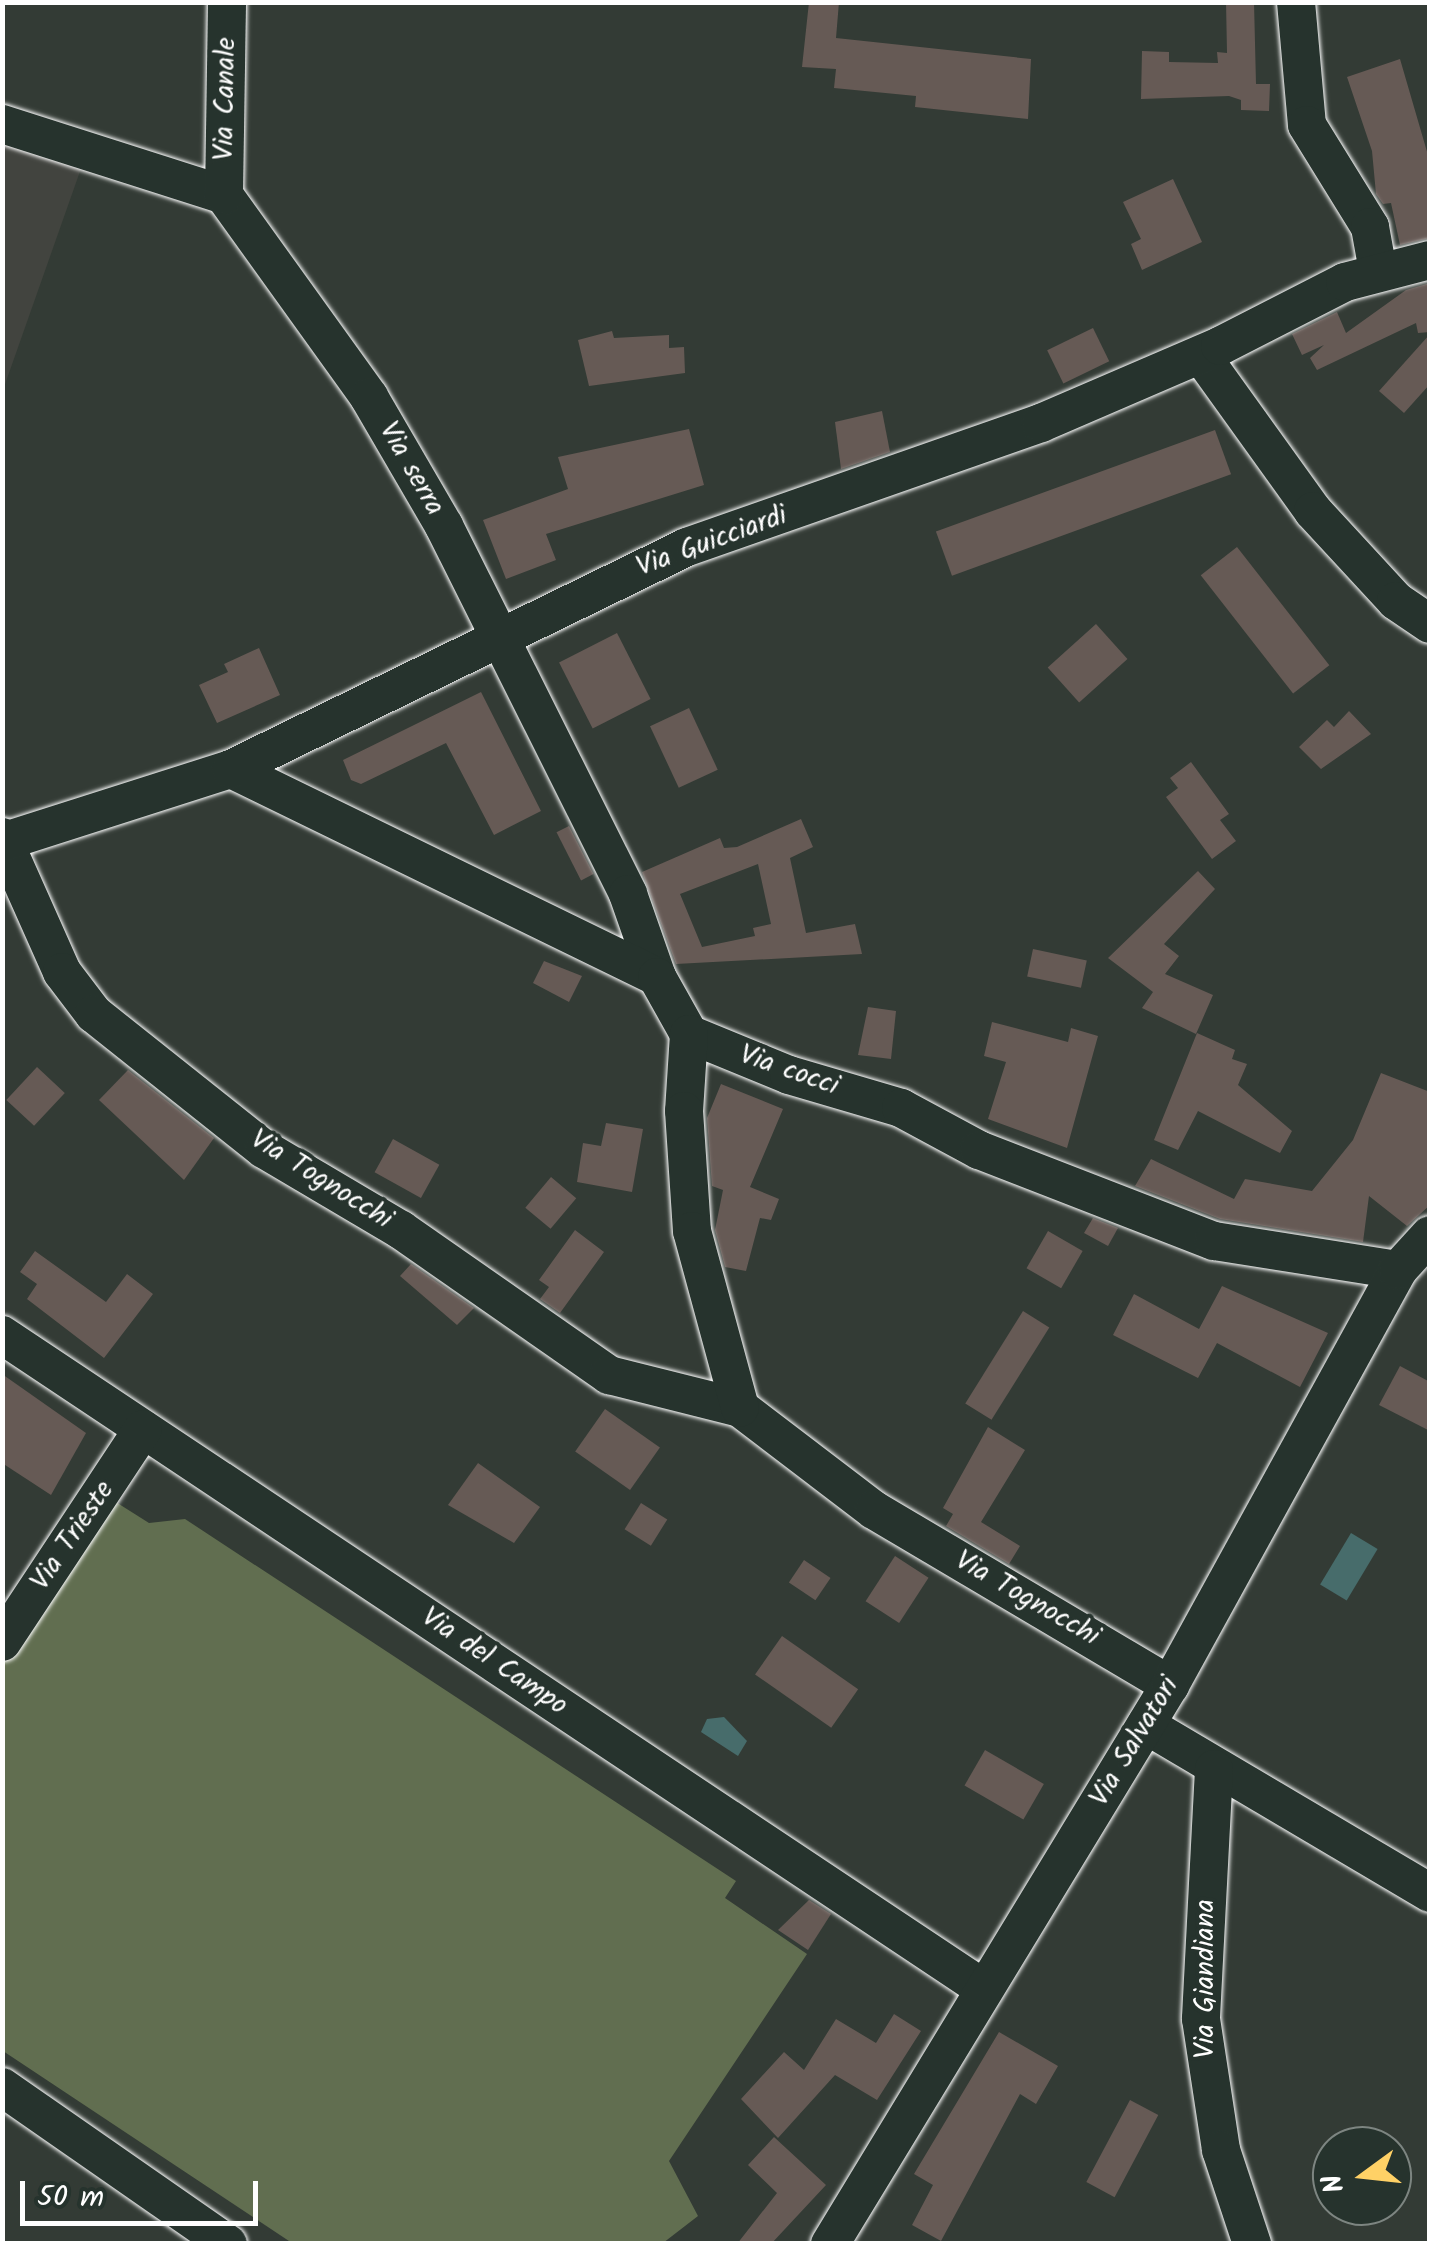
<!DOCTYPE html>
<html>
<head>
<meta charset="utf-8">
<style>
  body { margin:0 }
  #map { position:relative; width:1432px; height:2246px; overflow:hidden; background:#333b35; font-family:Kalam,sans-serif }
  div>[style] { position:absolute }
  .built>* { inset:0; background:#42443f }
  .green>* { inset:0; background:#616e50 }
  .water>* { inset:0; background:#476c6b; transform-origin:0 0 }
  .building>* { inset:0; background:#665a55; transform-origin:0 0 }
  .roads { filter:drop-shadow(0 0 2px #fff) drop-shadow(0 0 2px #fff) }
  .street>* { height:38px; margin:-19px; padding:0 19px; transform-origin:19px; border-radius:19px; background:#26332d }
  span { translate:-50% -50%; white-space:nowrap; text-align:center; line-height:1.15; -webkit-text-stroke:8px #26332d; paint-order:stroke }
  .street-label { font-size:28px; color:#fff }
  .frame { position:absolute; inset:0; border:5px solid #fff; pointer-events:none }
  .north { position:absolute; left:1312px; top:2126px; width:100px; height:100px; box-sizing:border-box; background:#26332d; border:2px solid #7d8581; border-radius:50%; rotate:255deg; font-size:28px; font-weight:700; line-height:40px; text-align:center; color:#fff }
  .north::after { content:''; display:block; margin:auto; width:35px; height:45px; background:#ffd166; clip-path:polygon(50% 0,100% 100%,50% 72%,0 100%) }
  .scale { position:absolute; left:20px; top:2181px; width:238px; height:45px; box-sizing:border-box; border:5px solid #fff; border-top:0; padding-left:12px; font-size:30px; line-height:35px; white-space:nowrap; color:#fff; -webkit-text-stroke:8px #26332d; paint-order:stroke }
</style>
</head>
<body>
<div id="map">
  <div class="built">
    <div style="clip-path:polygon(3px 136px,84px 160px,3px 390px)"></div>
  </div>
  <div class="green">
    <div style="clip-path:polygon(111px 1499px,149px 1523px,185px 1519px,736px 1881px,725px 1898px,807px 1954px,669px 2161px,698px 2216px,663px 2243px,292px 2243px,3px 2051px,3px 1664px)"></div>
  </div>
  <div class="water">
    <div style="left:1351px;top:1533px;width:31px;height:60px;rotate:31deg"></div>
    <div style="clip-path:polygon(724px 1717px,747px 1741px,738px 1756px,701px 1732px,707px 1719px)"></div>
  </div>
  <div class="building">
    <div style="clip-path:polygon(809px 2px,839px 2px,836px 38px,1031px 59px,1028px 119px,915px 107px,916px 96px,834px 88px,836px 69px,802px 67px)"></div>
    <div style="clip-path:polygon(1226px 2px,1254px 2px,1256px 84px,1270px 84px,1269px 111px,1241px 110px,1241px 100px,1229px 96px,1141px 99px,1142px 51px,1169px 52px,1169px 62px,1218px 63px,1217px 52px,1227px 53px)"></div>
    <div style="clip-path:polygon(1400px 59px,1430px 162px,1430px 238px,1400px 245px,1391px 203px,1383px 204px,1376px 194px,1372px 151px,1347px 77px)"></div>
    <div style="clip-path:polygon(1173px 179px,1202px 242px,1142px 270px,1131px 244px,1141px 239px,1123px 202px)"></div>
    <div style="clip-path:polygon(1430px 283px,1430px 332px,1418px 333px,1416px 323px,1317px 370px,1310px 358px,1324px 345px,1302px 355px,1292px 334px,1337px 312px,1346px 333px,1406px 290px)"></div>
    <div style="left:1093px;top:328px;width:37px;height:51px;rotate:64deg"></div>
    <div style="clip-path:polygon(612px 331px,614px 338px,669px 335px,669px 348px,684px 347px,685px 373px,589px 386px,578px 340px)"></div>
    <div style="clip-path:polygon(1430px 334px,1430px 384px,1404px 413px,1379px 391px)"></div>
    <div style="clip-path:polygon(882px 411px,890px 452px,841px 469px,835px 422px)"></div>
    <div style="clip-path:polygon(689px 429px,704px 485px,546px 534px,556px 560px,506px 579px,483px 520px,568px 489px,558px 457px)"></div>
    <div style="left:1215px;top:430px;width:47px;height:297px;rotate:70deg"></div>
    <div style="left:1237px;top:547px;width:150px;height:46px;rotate:52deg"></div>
    <div style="left:1096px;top:624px;width:47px;height:65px;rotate:48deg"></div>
    <div style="left:617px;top:633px;width:74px;height:65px;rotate:63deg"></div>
    <div style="clip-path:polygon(259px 648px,280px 695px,217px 723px,199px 685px,228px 672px,224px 664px)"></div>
    <div style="clip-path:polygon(481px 692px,541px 811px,494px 835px,446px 743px,361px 784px,351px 780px,343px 760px)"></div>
    <div style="left:689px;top:708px;width:68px;height:43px;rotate:65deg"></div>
    <div style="clip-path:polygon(1349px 711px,1371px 734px,1321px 769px,1299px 747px,1327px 720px,1334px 727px)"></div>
    <div style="clip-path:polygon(1191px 762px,1229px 814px,1220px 820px,1236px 841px,1212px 859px,1166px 797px,1178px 788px,1170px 778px)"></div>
    <div style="clip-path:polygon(evenodd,801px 819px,813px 847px,790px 858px,806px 933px,855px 924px,862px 954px,676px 964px,642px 872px,720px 838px,724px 848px,737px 847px,801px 819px,758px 864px,771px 924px,753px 928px,755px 936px,702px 947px,680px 894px,758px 864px)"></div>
    <div style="left:569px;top:826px;width:54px;height:14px;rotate:63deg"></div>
    <div style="clip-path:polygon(1198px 871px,1215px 889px,1164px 944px,1179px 956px,1165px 974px,1213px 995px,1196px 1034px,1142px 1008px,1153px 992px,1108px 958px)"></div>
    <div style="left:1033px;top:949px;width:55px;height:28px;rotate:12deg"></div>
    <div style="clip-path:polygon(544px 961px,582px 976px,569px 1002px,533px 983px)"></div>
    <div style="clip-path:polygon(868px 1007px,896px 1011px,891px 1059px,858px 1055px)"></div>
    <div style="clip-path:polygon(992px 1022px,1068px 1042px,1071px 1028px,1098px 1036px,1067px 1148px,988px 1119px,1006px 1062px,984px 1056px)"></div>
    <div style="clip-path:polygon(1197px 1033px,1235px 1050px,1232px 1059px,1247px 1064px,1238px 1085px,1292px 1131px,1280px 1153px,1198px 1111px,1178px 1150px,1154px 1140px)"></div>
    <div style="left:37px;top:1067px;width:38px;height:45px;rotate:43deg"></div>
    <div style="clip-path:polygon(128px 1070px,214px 1138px,184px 1180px,99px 1100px)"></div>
    <div style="clip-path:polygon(1381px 1073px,1430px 1092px,1430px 1205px,1407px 1226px,1369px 1196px,1363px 1242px,1220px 1219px,1135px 1186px,1151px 1159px,1234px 1199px,1245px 1179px,1312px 1191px,1353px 1140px)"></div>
    <div style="clip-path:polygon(721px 1084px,783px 1109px,750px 1187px,779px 1199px,771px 1220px,760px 1218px,746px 1271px,725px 1267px,715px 1230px,723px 1190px,712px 1186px,707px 1118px)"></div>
    <div style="clip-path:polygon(606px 1123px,643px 1129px,632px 1192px,577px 1182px,583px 1143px,601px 1146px)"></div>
    <div style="left:393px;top:1139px;width:53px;height:38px;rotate:29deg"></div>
    <div style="left:551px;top:1177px;width:33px;height:40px;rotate:40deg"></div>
    <div style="clip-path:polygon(1093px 1218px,1118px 1228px,1108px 1246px,1084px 1233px)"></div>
    <div style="clip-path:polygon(575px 1230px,604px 1252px,560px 1313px,540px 1299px,549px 1287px,539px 1280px)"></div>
    <div style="left:1048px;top:1231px;width:40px;height:43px;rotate:30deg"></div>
    <div style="clip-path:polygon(35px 1251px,106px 1302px,127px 1274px,153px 1294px,104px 1358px,27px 1299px,37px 1284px,20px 1272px)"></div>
    <div style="clip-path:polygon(411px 1264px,474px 1308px,457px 1325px,400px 1276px)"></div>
    <div style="clip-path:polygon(1222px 1286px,1328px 1333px,1300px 1387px,1217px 1343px,1198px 1378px,1113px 1335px,1134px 1294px,1199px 1329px)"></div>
    <div style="left:1023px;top:1311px;width:31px;height:109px;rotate:32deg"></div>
    <div style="clip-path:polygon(1400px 1366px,1430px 1382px,1430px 1431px,1379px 1405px)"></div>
    <div style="clip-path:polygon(2px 1374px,86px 1433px,51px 1495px,2px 1463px)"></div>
    <div style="left:605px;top:1409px;width:67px;height:52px;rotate:35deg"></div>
    <div style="clip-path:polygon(988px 1427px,1025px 1450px,981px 1522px,1020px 1546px,1009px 1564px,946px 1526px,953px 1514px,943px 1508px)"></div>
    <div style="clip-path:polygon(478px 1463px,540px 1507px,514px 1543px,448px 1505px)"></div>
    <div style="left:641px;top:1503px;width:31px;height:31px;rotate:32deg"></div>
    <div style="left:895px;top:1556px;width:40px;height:54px;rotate:33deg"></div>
    <div style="left:804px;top:1560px;width:32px;height:27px;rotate:34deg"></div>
    <div style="left:782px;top:1636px;width:93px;height:47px;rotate:35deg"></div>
    <div style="left:985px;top:1750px;width:68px;height:41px;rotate:30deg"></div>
    <div style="clip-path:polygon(809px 1900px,831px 1914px,808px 1950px,778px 1930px)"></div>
    <div style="clip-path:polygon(894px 2014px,921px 2031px,877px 2100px,835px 2075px,778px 2138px,741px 2099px,784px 2052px,804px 2070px,836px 2019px,876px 2043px)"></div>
    <div style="clip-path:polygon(999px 2032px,1058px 2066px,1036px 2104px,1020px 2094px,941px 2241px,912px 2225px,933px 2185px,914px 2174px)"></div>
    <div style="left:1130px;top:2100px;width:32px;height:93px;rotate:28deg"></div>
    <div style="clip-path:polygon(774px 2137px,826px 2185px,771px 2244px,737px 2244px,777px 2193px,748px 2165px)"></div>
  </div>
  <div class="roads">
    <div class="street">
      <div style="left:1296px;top:2px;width:123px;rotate:84.9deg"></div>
      <div style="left:1307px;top:125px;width:120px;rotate:58.3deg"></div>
      <div style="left:1370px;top:227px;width:45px;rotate:79.7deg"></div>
      <div style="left:2px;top:124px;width:233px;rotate:17.7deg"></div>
      <div style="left:224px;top:195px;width:249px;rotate:54.3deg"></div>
      <div style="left:369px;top:397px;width:149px;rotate:59.8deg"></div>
      <div style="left:444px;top:526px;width:411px;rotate:63.4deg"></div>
      <div style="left:628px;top:894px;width:88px;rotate:70.7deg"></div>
      <div style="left:224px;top:195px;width:193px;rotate:-89.1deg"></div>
      <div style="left:1201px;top:355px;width:192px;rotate:54.3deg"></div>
      <div style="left:1313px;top:511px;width:122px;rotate:47.3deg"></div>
      <div style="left:1396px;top:601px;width:41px;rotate:34.1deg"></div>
      <div style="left:231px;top:769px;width:474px;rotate:26deg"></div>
      <div style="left:657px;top:977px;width:65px;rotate:60.7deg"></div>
      <div style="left:689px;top:1034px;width:108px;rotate:22.3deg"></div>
      <div style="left:789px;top:1075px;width:117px;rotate:16.4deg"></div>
      <div style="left:901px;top:1108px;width:89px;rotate:28.3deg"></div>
      <div style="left:979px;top:1150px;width:252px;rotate:21.2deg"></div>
      <div style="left:1214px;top:1241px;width:186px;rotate:9deg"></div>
      <div style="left:2px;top:837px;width:148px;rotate:66deg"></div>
      <div style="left:62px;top:972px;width:53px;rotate:52.7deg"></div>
      <div style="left:94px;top:1014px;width:217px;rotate:38.5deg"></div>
      <div style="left:264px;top:1149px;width:159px;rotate:30.6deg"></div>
      <div style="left:401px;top:1230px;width:254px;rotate:34.9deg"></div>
      <div style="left:609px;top:1375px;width:135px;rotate:14.1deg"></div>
      <div style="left:740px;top:1408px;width:168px;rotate:37.3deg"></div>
      <div style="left:874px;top:1510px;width:344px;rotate:30.6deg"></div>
      <div style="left:2px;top:842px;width:240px;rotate:-17.7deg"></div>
      <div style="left:231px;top:769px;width:507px;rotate:-25.96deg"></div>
      <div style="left:687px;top:547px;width:375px;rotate:-19.3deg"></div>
      <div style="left:1041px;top:423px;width:195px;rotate:-23.3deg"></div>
      <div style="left:1220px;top:346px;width:140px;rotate:-27.1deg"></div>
      <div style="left:1345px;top:282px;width:88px;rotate:-14.5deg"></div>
      <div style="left:689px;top:1034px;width:77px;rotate:93.7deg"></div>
      <div style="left:684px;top:1111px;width:120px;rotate:86.2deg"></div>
      <div style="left:692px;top:1231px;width:183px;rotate:74.8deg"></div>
      <div style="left:2px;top:1335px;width:1180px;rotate:33.66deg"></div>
      <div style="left:2px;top:1642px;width:255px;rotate:-56.5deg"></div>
      <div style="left:1146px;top:1725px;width:330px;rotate:30.6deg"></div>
      <div style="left:1214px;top:1769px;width:250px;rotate:93deg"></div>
      <div style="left:1201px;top:2019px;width:133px;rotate:81.3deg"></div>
      <div style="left:1221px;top:2150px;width:99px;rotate:71.7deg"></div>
      <div style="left:2px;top:2087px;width:275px;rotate:34.8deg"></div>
      <div style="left:830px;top:2244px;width:654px;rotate:-58.69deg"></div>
      <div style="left:1170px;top:1685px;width:474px;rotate:-61.2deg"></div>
      <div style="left:1398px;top:1270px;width:47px;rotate:-47.6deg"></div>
    </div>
  </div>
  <div class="street-label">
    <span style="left:226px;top:99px;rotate:-89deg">Via Canale</span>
    <span style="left:411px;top:469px;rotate:60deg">Via serra</span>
    <span style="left:712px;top:542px;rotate:-20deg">Via Guicciardi</span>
    <span style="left:789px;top:1071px;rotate:19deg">Via cocci</span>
    <span style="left:321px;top:1180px;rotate:32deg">Via Tognocchi</span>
    <span style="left:73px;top:1536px;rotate:-56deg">Via Trieste</span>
    <span style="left:1027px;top:1599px;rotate:30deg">Via Tognocchi</span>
    <span style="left:494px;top:1662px;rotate:34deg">Via del Campo</span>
    <span style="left:1135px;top:1742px;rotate:-59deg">Via Salvatori</span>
    <span style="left:1206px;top:1979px;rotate:-90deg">Via Giandiana</span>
  </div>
  <div class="frame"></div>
  <div class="north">N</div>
  <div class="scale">50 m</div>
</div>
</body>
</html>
